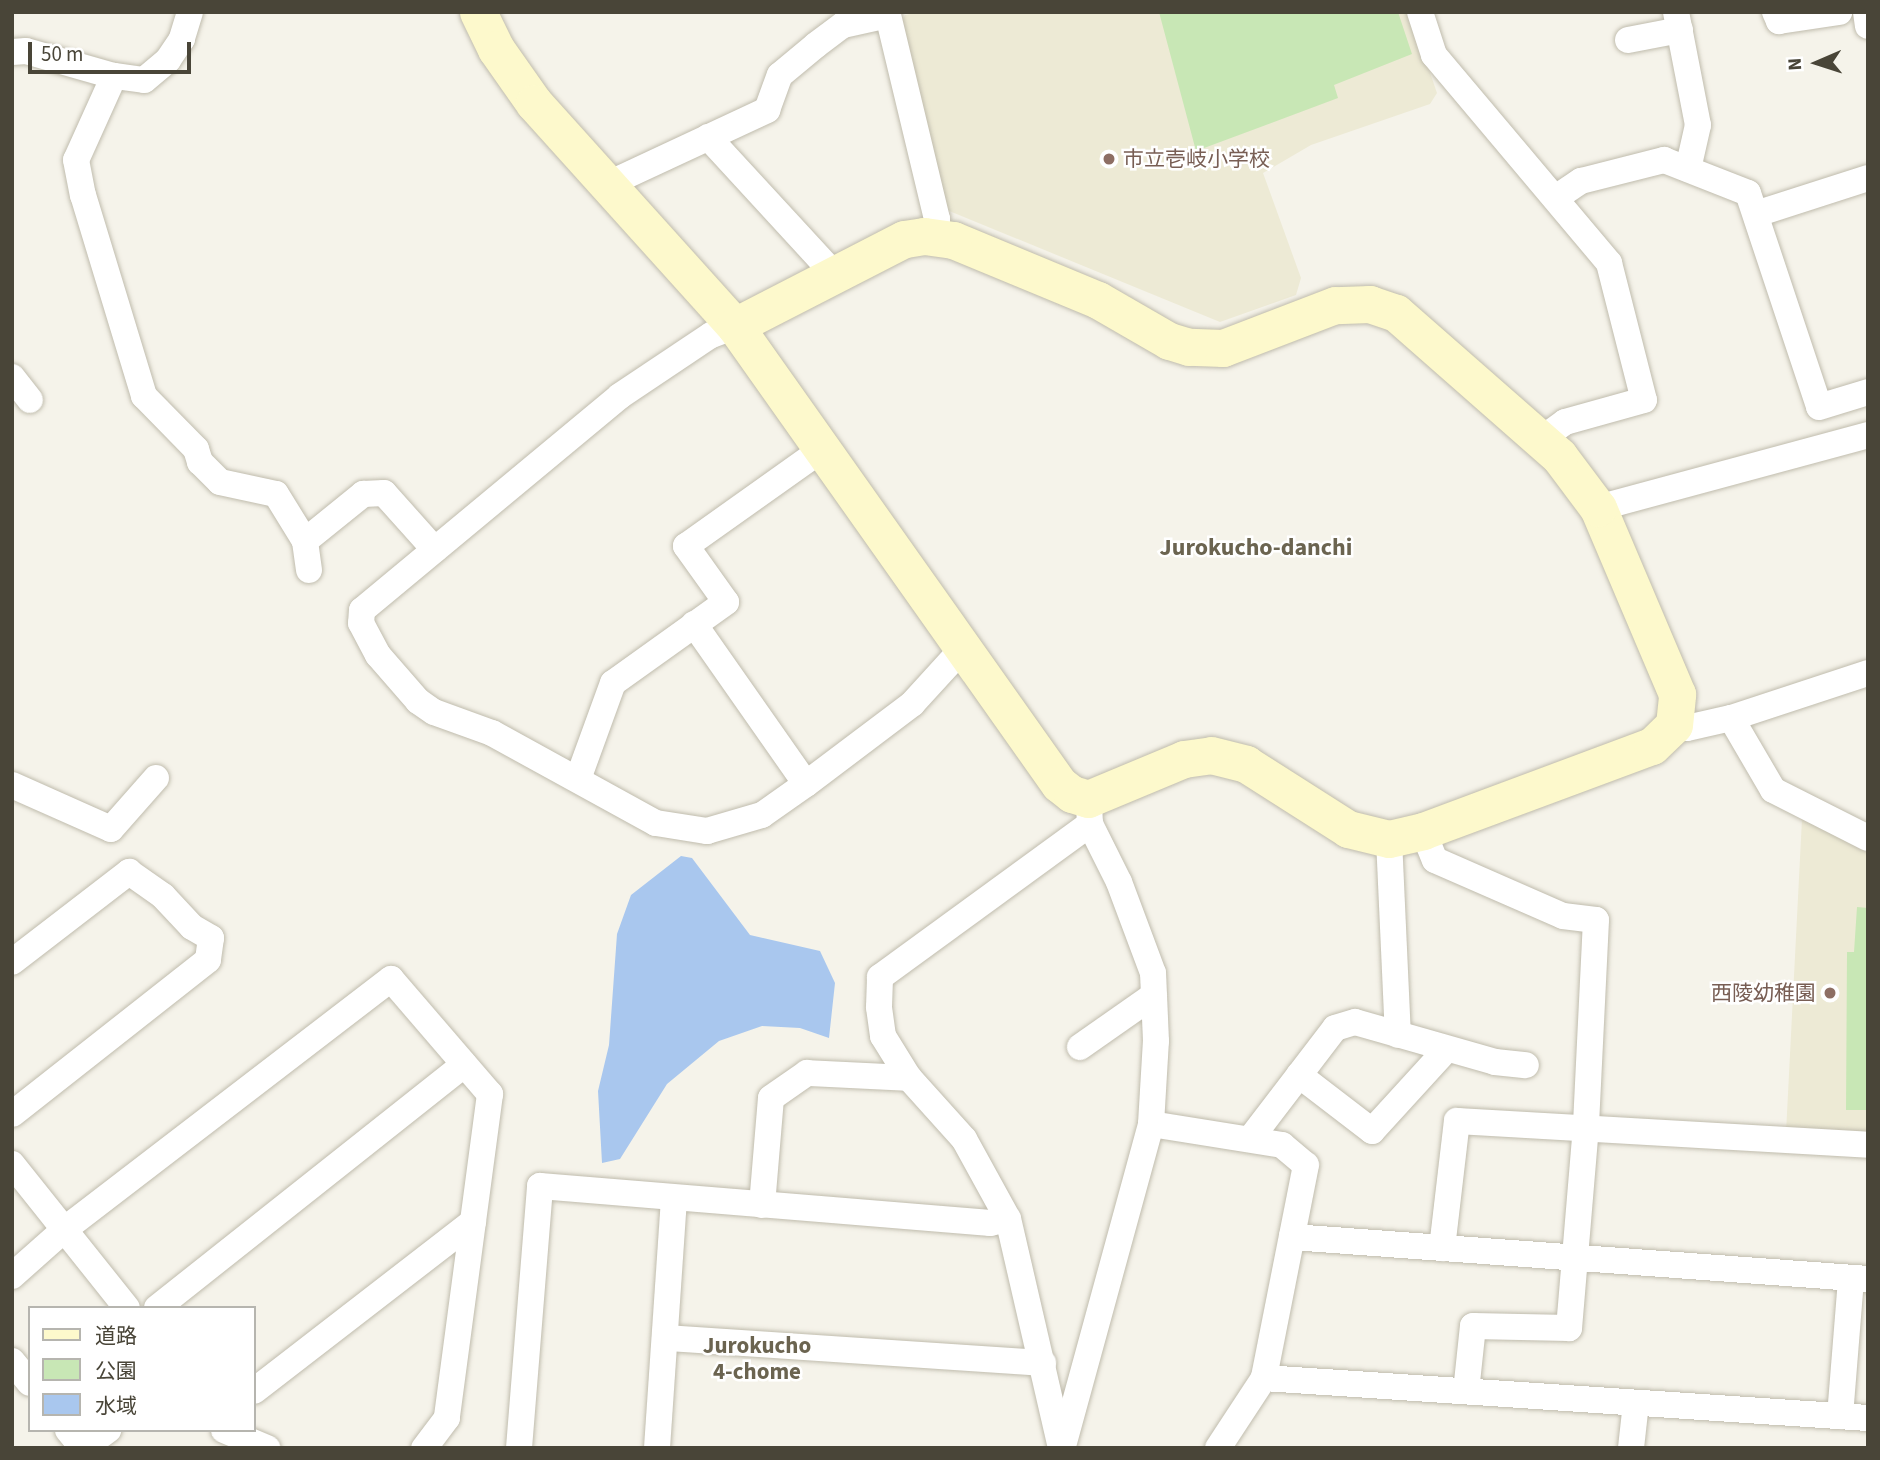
<!DOCTYPE html>
<html>
<head>
<meta charset="utf-8">
<style>
  body { margin:0 }
  #map { position:relative; width:1880px; height:1460px; overflow:hidden; background:#f5f3ea; font-family:"Source Sans 3","Noto Sans JP",sans-serif }
  div>[style] { position:absolute }
  .education>* { inset:0; background:#edead5 }
  .green>* { inset:0; background:#c8e7b5 }
  .water>* { inset:0; background:#a9c7ee }
  .roads { filter:drop-shadow(0 0 2px #c0bcad) drop-shadow(0 0 2px #c0bcad) }
  .street>* { height:26px; margin:-13px; padding:0 13px; transform-origin:13px; border-radius:13px; background:#fff }
  .secondary>* { height:37px; margin:-18.5px; padding:0 18.5px; transform-origin:18.5px; border-radius:18.5px; background:#fdf9cc }
  .dots>* { width:19px; height:19px; translate:-50% -50%; box-sizing:border-box; border:4px solid #fff; border-radius:50% }
  span { translate:-50% -50%; white-space:nowrap; text-align:center; line-height:1.15; -webkit-text-stroke:5px #fff; paint-order:stroke }
  .education-label { font-size:21px; color:#785e54 }
  .left { translate:0 -50%; text-align:left }
  .right { translate:-100% -50%; text-align:right }
  .neighbourhood-label { font-size:23px; color:#6b6450; font-weight:700 }
  .quarter-label { font-size:24px; color:#6b6450; font-weight:700 }
  .frame { position:absolute; inset:0; border:14px solid #494538; pointer-events:none }
  .legend { position:absolute; left:28px; top:1306px; width:228px; height:126px; box-sizing:border-box; background:#fff; border:2px solid #b6b5af; margin:0; padding:9px 12px; list-style:none; font-size:21px; color:#494538 }
  .legend li { display:flex; align-items:center; gap:14px; height:35px }
  .legend b { width:35px; border:2px solid #b6b5af }
  .north { position:absolute; left:1782px; top:28px; width:70px; height:70px; -webkit-text-stroke:5px #fff; paint-order:stroke; rotate:267deg; font-size:19px; font-weight:700; line-height:28px; text-align:center; color:#494538 }
  .north::after { content:''; display:block; margin:auto; width:24px; height:32px; background:#494538; clip-path:polygon(50% 0,100% 100%,50% 72%,0 100%) }
  .scale { position:absolute; left:28px; top:42px; width:163px; height:32px; box-sizing:border-box; border:4px solid #494538; border-top:0; padding-left:9px; font-size:21px; line-height:24px; white-space:nowrap; color:#494538; -webkit-text-stroke:5px #fff; paint-order:stroke }
</style>
</head>
<body>
<div id="map">
  <div class="education">
    <div style="clip-path:polygon(920px 12px,1409px 12px,1437px 93px,1430px 104px,1311px 145px,1263px 173px,1301px 278px,1296px 295px,1220px 322px,942px 208px,899px 27px,905px 15px)"></div>
    <div style="clip-path:polygon(1802px 819px,1868px 853px,1868px 1139px,1786px 1133px)"></div>
  </div>
  <div class="green">
    <div style="clip-path:polygon(1159px 12px,1398px 12px,1412px 54px,1334px 85px,1338px 98px,1196px 151px)"></div>
    <div style="clip-path:polygon(1857px 907px,1868px 908px,1868px 1110px,1846px 1110px,1847px 952px,1854px 952px)"></div>
  </div>
  <div class="water">
    <div style="clip-path:polygon(681px 856px,692px 858px,750px 935px,820px 951px,835px 983px,829px 1038px,800px 1028px,762px 1026px,719px 1041px,667px 1084px,620px 1159px,602px 1163px,598px 1091px,609px 1045px,617px 934px,631px 895px)"></div>
  </div>
  <div class="roads">
    <div class="street">
      <div style="left:190px;top:12px;width:28px;rotate:107deg"></div>
      <div style="left:182px;top:39px;width:25px;rotate:124deg"></div>
      <div style="left:168px;top:60px;width:31px;rotate:140deg"></div>
      <div style="left:144px;top:80px;width:30px;rotate:-172deg"></div>
      <div style="left:114px;top:76px;width:92px;rotate:114.3deg"></div>
      <div style="left:76px;top:160px;width:36px;rotate:79deg"></div>
      <div style="left:83px;top:195px;width:210px;rotate:73.1deg"></div>
      <div style="left:144px;top:396px;width:74px;rotate:45.5deg"></div>
      <div style="left:196px;top:449px;width:14px;rotate:73deg"></div>
      <div style="left:200px;top:462px;width:28px;rotate:45deg"></div>
      <div style="left:220px;top:482px;width:57px;rotate:12.1deg"></div>
      <div style="left:276px;top:494px;width:55px;rotate:58.3deg"></div>
      <div style="left:1420px;top:12px;width:45px;rotate:72deg"></div>
      <div style="left:1434px;top:55px;width:272px;rotate:49.9deg"></div>
      <div style="left:1609px;top:263px;width:141px;rotate:75.7deg"></div>
      <div style="left:1644px;top:400px;width:82px;rotate:164.4deg"></div>
      <div style="left:1565px;top:422px;width:31px;rotate:144deg"></div>
      <div style="left:1676px;top:12px;width:115px;rotate:79deg"></div>
      <div style="left:1698px;top:125px;width:45px;rotate:102.8deg"></div>
      <div style="left:1775px;top:12px;width:10px;rotate:66deg"></div>
      <div style="left:1779px;top:21px;width:61px;rotate:-8.5deg"></div>
      <div style="left:1866px;top:12px;width:14px;rotate:82deg"></div>
      <div style="left:1628px;top:40px;width:53px;rotate:-10.9deg"></div>
      <div style="left:12px;top:52px;width:14px;rotate:-4deg"></div>
      <div style="left:26px;top:51px;width:91px;rotate:15.9deg"></div>
      <div style="left:708px;top:137px;width:186px;rotate:47.4deg"></div>
      <div style="left:611px;top:187px;width:9px;rotate:-49deg"></div>
      <div style="left:617px;top:180px;width:166px;rotate:-25deg"></div>
      <div style="left:767px;top:110px;width:37px;rotate:-70deg"></div>
      <div style="left:780px;top:75px;width:47px;rotate:-39.8deg"></div>
      <div style="left:816px;top:45px;width:34px;rotate:-37deg"></div>
      <div style="left:843px;top:25px;width:46px;rotate:-12.5deg"></div>
      <div style="left:888px;top:15px;width:210px;rotate:76.5deg"></div>
      <div style="left:937px;top:219px;width:19px;rotate:99deg"></div>
      <div style="left:1557px;top:197px;width:29px;rotate:-34deg"></div>
      <div style="left:1581px;top:181px;width:86px;rotate:-14.2deg"></div>
      <div style="left:1664px;top:160px;width:90px;rotate:21.4deg"></div>
      <div style="left:1748px;top:193px;width:225px;rotate:71.6deg"></div>
      <div style="left:1819px;top:407px;width:51px;rotate:-17deg"></div>
      <div style="left:1756px;top:214px;width:118px;rotate:-17.8deg"></div>
      <div style="left:735px;top:326px;width:26px;rotate:159deg"></div>
      <div style="left:711px;top:335px;width:110px;rotate:146.2deg"></div>
      <div style="left:620px;top:396px;width:335px;rotate:140.3deg"></div>
      <div style="left:362px;top:610px;width:13px;rotate:94deg"></div>
      <div style="left:361px;top:623px;width:36px;rotate:62deg"></div>
      <div style="left:378px;top:655px;width:61px;rotate:49deg"></div>
      <div style="left:418px;top:701px;width:19px;rotate:35deg"></div>
      <div style="left:434px;top:712px;width:62px;rotate:19.9deg"></div>
      <div style="left:492px;top:733px;width:187px;rotate:28.8deg"></div>
      <div style="left:656px;top:823px;width:52px;rotate:8.9deg"></div>
      <div style="left:707px;top:831px;width:57px;rotate:-16.2deg"></div>
      <div style="left:762px;top:815px;width:54px;rotate:-35.2deg"></div>
      <div style="left:806px;top:784px;width:133px;rotate:-37deg"></div>
      <div style="left:912px;top:704px;width:77px;rotate:-47.6deg"></div>
      <div style="left:12px;top:377px;width:29px;rotate:52deg"></div>
      <div style="left:1598px;top:508px;width:280px;rotate:-15.1deg"></div>
      <div style="left:309px;top:570px;width:29px;rotate:-98deg"></div>
      <div style="left:305px;top:541px;width:75px;rotate:-39deg"></div>
      <div style="left:363px;top:494px;width:21px;rotate:-3deg"></div>
      <div style="left:384px;top:493px;width:76px;rotate:48.2deg"></div>
      <div style="left:694px;top:624px;width:195px;rotate:55deg"></div>
      <div style="left:1731px;top:718px;width:83px;rotate:59.7deg"></div>
      <div style="left:1773px;top:790px;width:106px;rotate:26.8deg"></div>
      <div style="left:1674px;top:725px;width:13px;rotate:13deg"></div>
      <div style="left:1687px;top:728px;width:45px;rotate:-12.8deg"></div>
      <div style="left:1731px;top:718px;width:144px;rotate:-18.2deg"></div>
      <div style="left:578px;top:779px;width:102px;rotate:-70deg"></div>
      <div style="left:613px;top:683px;width:139px;rotate:-35.6deg"></div>
      <div style="left:726px;top:602px;width:69px;rotate:-125.5deg"></div>
      <div style="left:686px;top:546px;width:169px;rotate:-35.4deg"></div>
      <div style="left:12px;top:785px;width:108px;rotate:24deg"></div>
      <div style="left:111px;top:829px;width:68px;rotate:-48.6deg"></div>
      <div style="left:1423px;top:831px;width:31px;rotate:68deg"></div>
      <div style="left:1435px;top:860px;width:140px;rotate:23.6deg"></div>
      <div style="left:1563px;top:916px;width:33px;rotate:7deg"></div>
      <div style="left:1596px;top:920px;width:206px;rotate:92.8deg"></div>
      <div style="left:1586px;top:1126px;width:203px;rotate:94.8deg"></div>
      <div style="left:1569px;top:1328px;width:96px;rotate:-178.8deg"></div>
      <div style="left:1473px;top:1326px;width:65px;rotate:96.1deg"></div>
      <div style="left:1389px;top:839px;width:196px;rotate:87.4deg"></div>
      <div style="left:12px;top:962px;width:148px;rotate:-37.6deg"></div>
      <div style="left:129px;top:872px;width:42px;rotate:35.2deg"></div>
      <div style="left:163px;top:896px;width:42px;rotate:46.9deg"></div>
      <div style="left:192px;top:927px;width:22px;rotate:30deg"></div>
      <div style="left:211px;top:938px;width:22px;rotate:98deg"></div>
      <div style="left:208px;top:960px;width:249px;rotate:141.8deg"></div>
      <div style="left:1080px;top:1047px;width:90px;rotate:-35.1deg"></div>
      <div style="left:1299px;top:1075px;width:92px;rotate:37.5deg"></div>
      <div style="left:1372px;top:1131px;width:111px;rotate:-47.6deg"></div>
      <div style="left:1151px;top:1124px;width:133px;rotate:9.1deg"></div>
      <div style="left:1282px;top:1145px;width:31px;rotate:40deg"></div>
      <div style="left:1306px;top:1165px;width:217px;rotate:101.2deg"></div>
      <div style="left:1251px;top:1138px;width:138px;rotate:-52.6deg"></div>
      <div style="left:1335px;top:1028px;width:21px;rotate:-17deg"></div>
      <div style="left:1355px;top:1022px;width:146px;rotate:15.9deg"></div>
      <div style="left:1495px;top:1062px;width:31px;rotate:6deg"></div>
      <div style="left:12px;top:1164px;width:184px;rotate:51.4deg"></div>
      <div style="left:762px;top:1205px;width:107px;rotate:-85.2deg"></div>
      <div style="left:771px;top:1098px;width:44px;rotate:-34.8deg"></div>
      <div style="left:807px;top:1073px;width:102px;rotate:2.8deg"></div>
      <div style="left:1292px;top:1237px;width:578px;rotate:4.17deg"></div>
      <div style="left:1442px;top:1248px;width:128px;rotate:-83.3deg"></div>
      <div style="left:1457px;top:1121px;width:412px;rotate:3.3deg"></div>
      <div style="left:12px;top:1276px;width:71px;rotate:-41.6deg"></div>
      <div style="left:65px;top:1229px;width:411px;rotate:-37.5deg"></div>
      <div style="left:391px;top:979px;width:152px;rotate:49.3deg"></div>
      <div style="left:490px;top:1094px;width:327px;rotate:97.6deg"></div>
      <div style="left:447px;top:1418px;width:38px;rotate:127deg"></div>
      <div style="left:157px;top:1308px;width:392px;rotate:-38.4deg"></div>
      <div style="left:667px;top:1338px;width:377px;rotate:3.8deg"></div>
      <div style="left:12px;top:1361px;width:28px;rotate:51deg"></div>
      <div style="left:254px;top:1391px;width:277px;rotate:-37.7deg"></div>
      <div style="left:1840px;top:1416px;width:138px;rotate:-85.4deg"></div>
      <div style="left:68px;top:1430px;width:13px;rotate:51deg"></div>
      <div style="left:76px;top:1440px;width:17px;rotate:3deg"></div>
      <div style="left:93px;top:1441px;width:19px;rotate:-36deg"></div>
      <div style="left:224px;top:1430px;width:47px;rotate:22.7deg"></div>
      <div style="left:1063px;top:1446px;width:334px;rotate:-74.7deg"></div>
      <div style="left:1151px;top:1124px;width:83px;rotate:-86.6deg"></div>
      <div style="left:1156px;top:1041px;width:68px;rotate:-92.5deg"></div>
      <div style="left:1153px;top:973px;width:97px;rotate:-110.5deg"></div>
      <div style="left:1119px;top:882px;width:65px;rotate:-116.6deg"></div>
      <div style="left:1090px;top:824px;width:18px;rotate:-93deg"></div>
      <div style="left:519px;top:1448px;width:263px;rotate:-85.4deg"></div>
      <div style="left:540px;top:1186px;width:452px;rotate:4.7deg"></div>
      <div style="left:990px;top:1223px;width:18px;rotate:-13deg"></div>
      <div style="left:657px;top:1448px;width:250px;rotate:-86.1deg"></div>
      <div style="left:1061px;top:1448px;width:235px;rotate:-103deg"></div>
      <div style="left:1008px;top:1219px;width:91px;rotate:-118.8deg"></div>
      <div style="left:964px;top:1139px;width:82px;rotate:-132deg"></div>
      <div style="left:909px;top:1078px;width:49px;rotate:-121.8deg"></div>
      <div style="left:883px;top:1036px;width:29px;rotate:-98deg"></div>
      <div style="left:879px;top:1007px;width:30px;rotate:-88deg"></div>
      <div style="left:880px;top:977px;width:260px;rotate:-36.1deg"></div>
      <div style="left:1218px;top:1448px;width:84px;rotate:-56.7deg"></div>
      <div style="left:1264px;top:1378px;width:605px;rotate:3.79deg"></div>
      <div style="left:1631px;top:1448px;width:45px;rotate:-83.7deg"></div>
    </div>
    <div class="secondary">
      <div style="left:478px;top:12px;width:41px;rotate:64.1deg"></div>
      <div style="left:496px;top:49px;width:66px;rotate:54.9deg"></div>
      <div style="left:534px;top:103px;width:300px;rotate:48deg"></div>
      <div style="left:735px;top:326px;width:561px;rotate:54.72deg"></div>
      <div style="left:1059px;top:784px;width:16px;rotate:38deg"></div>
      <div style="left:1072px;top:794px;width:17px;rotate:17deg"></div>
      <div style="left:1088px;top:799px;width:104px;rotate:-22.6deg"></div>
      <div style="left:1184px;top:759px;width:27px;rotate:-8deg"></div>
      <div style="left:1211px;top:755px;width:36px;rotate:14deg"></div>
      <div style="left:1246px;top:764px;width:121px;rotate:32.5deg"></div>
      <div style="left:1348px;top:829px;width:42px;rotate:13.7deg"></div>
      <div style="left:1389px;top:839px;width:35px;rotate:-13deg"></div>
      <div style="left:1423px;top:831px;width:244px;rotate:-20.4deg"></div>
      <div style="left:1652px;top:746px;width:30px;rotate:-44deg"></div>
      <div style="left:1674px;top:725px;width:31px;rotate:-84deg"></div>
      <div style="left:1677px;top:694px;width:202px;rotate:-113deg"></div>
      <div style="left:1598px;top:508px;width:65px;rotate:-126.9deg"></div>
      <div style="left:1559px;top:456px;width:217px;rotate:-138.7deg"></div>
      <div style="left:1396px;top:313px;width:28px;rotate:-161deg"></div>
      <div style="left:1370px;top:304px;width:35px;rotate:178deg"></div>
      <div style="left:1335px;top:305px;width:120px;rotate:159deg"></div>
      <div style="left:1223px;top:348px;width:34px;rotate:-178deg"></div>
      <div style="left:1189px;top:347px;width:21px;rotate:-163deg"></div>
      <div style="left:1169px;top:341px;width:82px;rotate:-150deg"></div>
      <div style="left:1098px;top:300px;width:157px;rotate:-157.5deg"></div>
      <div style="left:953px;top:240px;width:29px;rotate:-172deg"></div>
      <div style="left:924px;top:236px;width:20px;rotate:171deg"></div>
      <div style="left:904px;top:239px;width:190px;rotate:152.8deg"></div>
    </div>
  </div>
  <div class="dots">
    <div style="left:1109px;top:159px;background:#8d6e63"></div>
    <div style="left:1830px;top:993px;background:#8d6e63"></div>
  </div>
  <div class="education-label">
    <span class="left" style="left:1123px;top:159px">市立壱岐小学校</span>
    <span class="right" style="left:1816px;top:993px">西陵幼稚園</span>
  </div>
  <div class="neighbourhood-label">
    <span style="left:757px;top:1359px">Jurokucho<br>4-chome</span>
  </div>
  <div class="quarter-label">
    <span style="left:1256px;top:548px">Jurokucho-danchi</span>
  </div>
  <div class="frame"></div>
  <ul class="legend">
  <li><b style="height:9px;background:#fdf9cc"></b>道路</li>
  <li><b style="height:19px;background:#c8e7b5"></b>公園</li>
  <li><b style="height:19px;background:#a9c7ee"></b>水域</li>
  </ul>
  <div class="north">N</div>
  <div class="scale">50 m</div>
</div>
</body>
</html>
